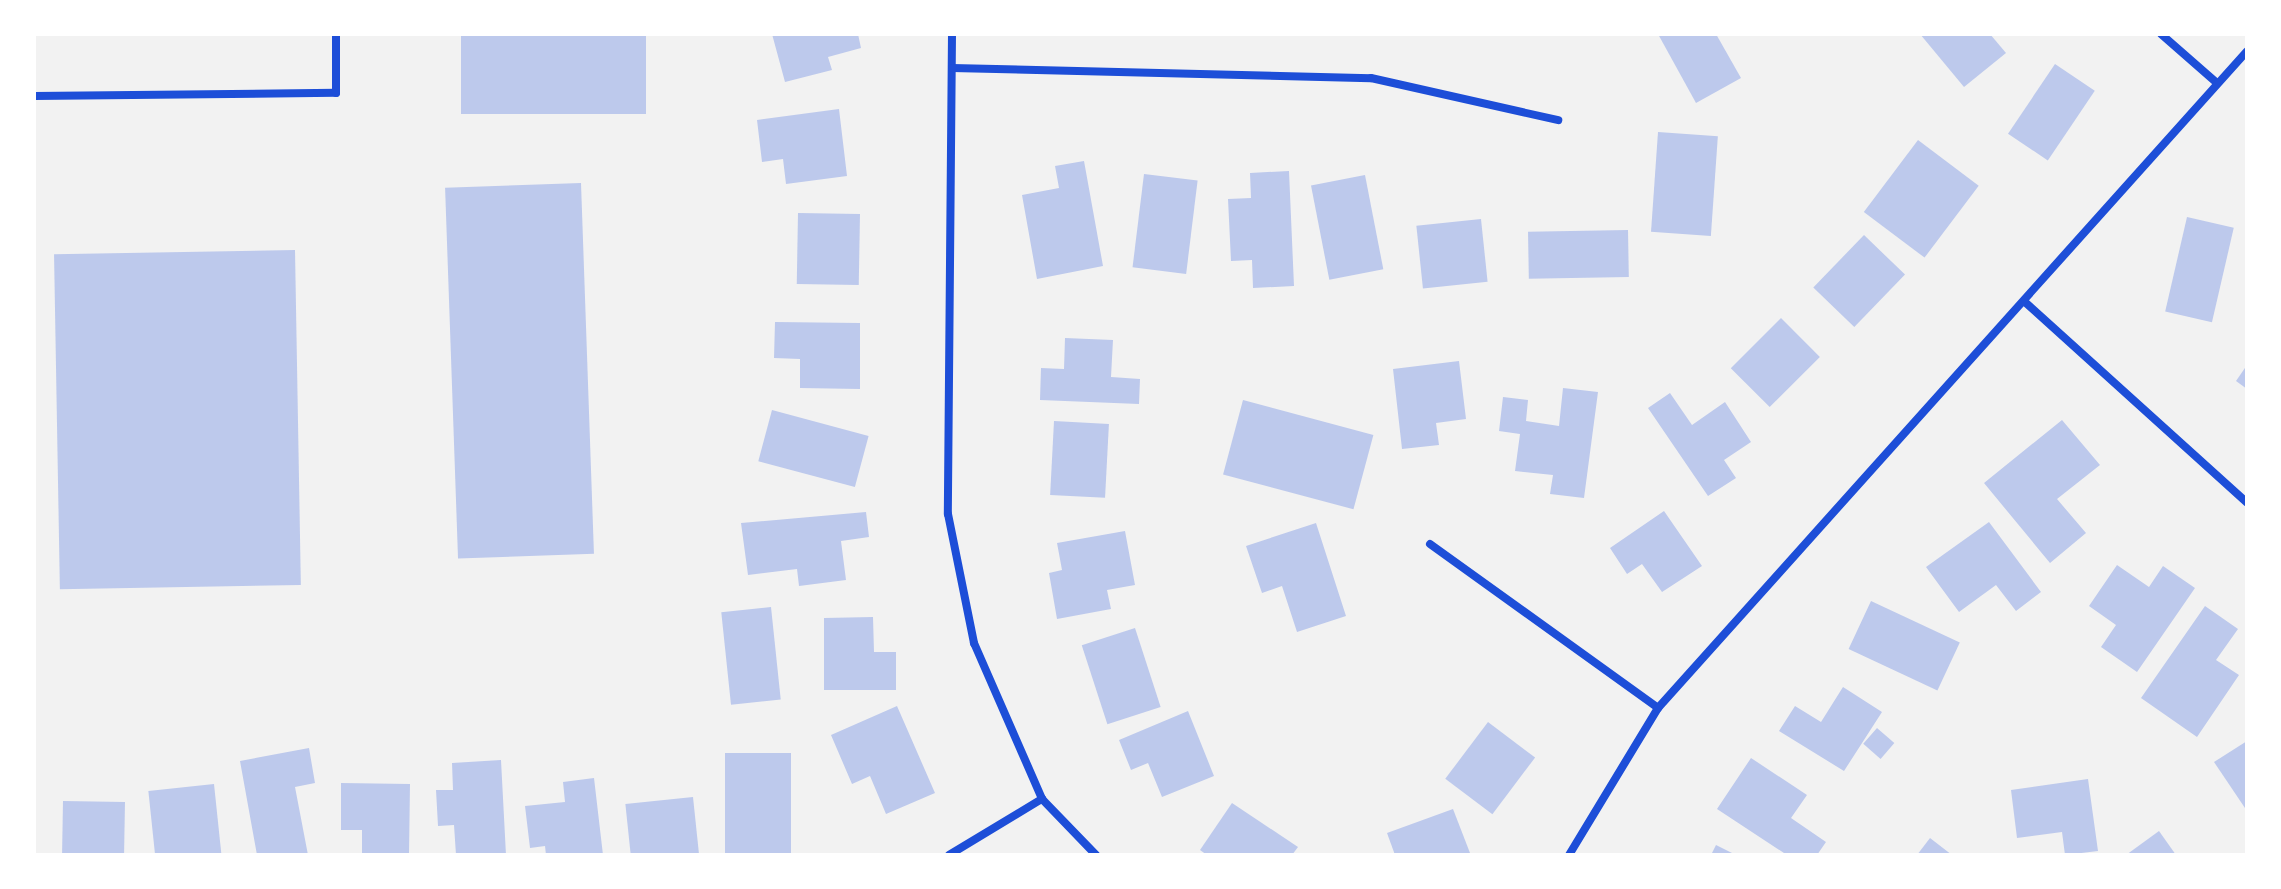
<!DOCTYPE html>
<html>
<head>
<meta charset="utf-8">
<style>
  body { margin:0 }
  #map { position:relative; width:2281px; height:889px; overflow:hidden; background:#f2f2f2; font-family:Georgia,serif }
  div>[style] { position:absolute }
  .building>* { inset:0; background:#bdc9ec; transform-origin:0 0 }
  .minor>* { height:8px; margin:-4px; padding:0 4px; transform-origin:4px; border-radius:4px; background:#1d4ed8 }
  span { translate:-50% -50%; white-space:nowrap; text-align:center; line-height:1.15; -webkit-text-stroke:7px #fff; paint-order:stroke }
  .frame { position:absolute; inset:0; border:36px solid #fff; pointer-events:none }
</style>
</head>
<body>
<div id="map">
  <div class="building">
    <div style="left:461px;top:34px;width:185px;height:80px"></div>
    <div style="clip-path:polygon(772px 34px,858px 34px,861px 48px,828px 57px,832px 70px,785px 82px)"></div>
    <div style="clip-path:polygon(1658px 34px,1716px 34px,1741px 78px,1696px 103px)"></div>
    <div style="clip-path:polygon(1920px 34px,1990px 34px,2006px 53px,1964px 87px)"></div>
    <div style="left:2055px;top:64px;width:48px;height:84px;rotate:34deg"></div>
    <div style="clip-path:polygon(839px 109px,847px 176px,786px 184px,783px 159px,762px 162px,757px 120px)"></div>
    <div style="left:1658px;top:132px;width:60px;height:100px;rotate:4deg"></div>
    <div style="left:1918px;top:140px;width:76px;height:90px;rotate:37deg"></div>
    <div style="clip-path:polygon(1084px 161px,1103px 266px,1037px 279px,1022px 195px,1059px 188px,1055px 166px)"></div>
    <div style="clip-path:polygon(1289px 171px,1294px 286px,1253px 288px,1252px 260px,1231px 261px,1228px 199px,1251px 198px,1250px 173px)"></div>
    <div style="left:1144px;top:174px;width:54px;height:94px;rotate:7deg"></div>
    <div style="left:1365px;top:175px;width:96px;height:55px;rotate:79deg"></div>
    <div style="left:581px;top:183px;width:371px;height:136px;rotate:88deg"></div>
    <div style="left:798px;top:213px;width:62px;height:71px;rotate:1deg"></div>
    <div style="left:2187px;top:217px;width:48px;height:97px;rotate:13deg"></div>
    <div style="left:1481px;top:219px;width:63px;height:65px;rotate:84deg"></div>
    <div style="left:1628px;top:230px;width:47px;height:100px;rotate:89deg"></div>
    <div style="left:1864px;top:235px;width:57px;height:73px;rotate:44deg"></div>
    <div style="left:295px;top:250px;width:335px;height:241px;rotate:89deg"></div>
    <div style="left:1781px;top:318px;width:55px;height:71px;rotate:45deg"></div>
    <div style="clip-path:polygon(775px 322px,860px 323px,860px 389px,800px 388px,800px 359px,774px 358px)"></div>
    <div style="clip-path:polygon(1065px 338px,1113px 340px,1111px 377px,1140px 379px,1139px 404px,1040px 400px,1041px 368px,1064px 369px)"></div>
    <div style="clip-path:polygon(1459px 361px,1466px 419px,1436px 423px,1439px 445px,1402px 449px,1393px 369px)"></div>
    <div style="clip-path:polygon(2247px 365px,2247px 389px,2236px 381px)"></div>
    <div style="clip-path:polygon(1563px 388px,1598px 392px,1584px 498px,1550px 494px,1553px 475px,1515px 471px,1520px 434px,1499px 431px,1503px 397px,1528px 400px,1526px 421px,1559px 426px)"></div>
    <div style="clip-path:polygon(1670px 393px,1692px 425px,1725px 402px,1751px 442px,1724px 460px,1736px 478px,1708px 496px,1648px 408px)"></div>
    <div style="left:1243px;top:400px;width:135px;height:77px;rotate:15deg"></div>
    <div style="left:772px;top:410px;width:100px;height:53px;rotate:15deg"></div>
    <div style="clip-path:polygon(2062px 420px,2100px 465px,2057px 499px,2086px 533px,2050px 563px,1984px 483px)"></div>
    <div style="left:1054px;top:421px;width:55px;height:74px;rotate:3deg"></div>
    <div style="clip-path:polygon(1664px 511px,1702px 566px,1662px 592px,1642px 564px,1627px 574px,1610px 548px)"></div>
    <div style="clip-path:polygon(866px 512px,869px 537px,841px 541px,846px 580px,799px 586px,797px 569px,748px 575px,741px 523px)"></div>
    <div style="clip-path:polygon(1989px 522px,2041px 592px,2016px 611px,1996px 585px,1959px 612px,1926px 567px)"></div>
    <div style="clip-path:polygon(1316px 523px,1346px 616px,1297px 632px,1282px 586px,1262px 593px,1246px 546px)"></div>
    <div style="clip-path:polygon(1125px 531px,1135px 585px,1107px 590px,1111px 609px,1057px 619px,1049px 573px,1062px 570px,1057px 543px)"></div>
    <div style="clip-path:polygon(2117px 565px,2149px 587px,2163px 566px,2195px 588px,2137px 672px,2101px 647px,2116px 625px,2089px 606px)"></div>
    <div style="left:1871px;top:601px;width:98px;height:53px;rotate:25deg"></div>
    <div style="clip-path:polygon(2205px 606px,2238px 629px,2216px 660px,2239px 675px,2197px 737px,2141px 698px)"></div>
    <div style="left:771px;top:607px;width:93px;height:50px;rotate:84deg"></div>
    <div style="clip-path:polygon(873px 617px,874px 652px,896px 652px,896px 690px,824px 690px,824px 618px)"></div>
    <div style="left:1135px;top:628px;width:83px;height:56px;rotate:72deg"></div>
    <div style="clip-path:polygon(1843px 687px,1882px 712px,1844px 771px,1779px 731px,1795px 706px,1821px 722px)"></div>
    <div style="clip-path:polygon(897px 706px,935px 793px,886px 814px,870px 776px,852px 784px,831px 735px)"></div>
    <div style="clip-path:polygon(1188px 711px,1214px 776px,1162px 797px,1148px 763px,1131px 770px,1119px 740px)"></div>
    <div style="left:1488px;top:722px;width:59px;height:71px;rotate:37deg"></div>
    <div style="left:1877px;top:728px;width:23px;height:21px;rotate:41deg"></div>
    <div style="clip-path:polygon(2247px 741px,2247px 811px,2214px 762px)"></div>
    <div style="clip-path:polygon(309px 748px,315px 783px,295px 787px,308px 855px,257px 855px,240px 761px)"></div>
    <div style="left:725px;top:753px;width:66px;height:100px"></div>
    <div style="clip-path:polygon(1751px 758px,1807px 795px,1791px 818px,1826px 842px,1817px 855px,1787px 855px,1717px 809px)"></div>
    <div style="clip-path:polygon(501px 760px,506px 855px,456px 855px,454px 825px,438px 826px,436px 790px,453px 790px,452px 763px)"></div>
    <div style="clip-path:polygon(594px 778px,603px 855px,546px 855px,545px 846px,530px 848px,525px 806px,565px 802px,563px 782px)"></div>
    <div style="clip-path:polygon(2088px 779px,2098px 851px,2065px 855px,2062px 832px,2017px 838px,2011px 790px)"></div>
    <div style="clip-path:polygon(341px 783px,410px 784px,409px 855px,362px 855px,362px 830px,341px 830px)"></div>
    <div style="left:214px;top:784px;width:71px;height:66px;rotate:84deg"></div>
    <div style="left:693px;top:797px;width:58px;height:68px;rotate:84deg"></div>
    <div style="left:63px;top:801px;width:62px;height:54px;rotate:1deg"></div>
    <div style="clip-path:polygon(1232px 803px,1298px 847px,1292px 855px,1207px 855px,1200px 850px)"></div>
    <div style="clip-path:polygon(1453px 809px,1470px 853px,1395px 855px,1387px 833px)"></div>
    <div style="clip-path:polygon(2159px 831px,2176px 855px,2126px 855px)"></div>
    <div style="clip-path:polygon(1930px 838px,1952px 855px,1917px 855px)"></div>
    <div style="clip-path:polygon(1716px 845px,1736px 855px,1711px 855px)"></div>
  </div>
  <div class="minor">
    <div style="left:952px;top:34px;width:480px;rotate:90.5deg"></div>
    <div style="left:948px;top:514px;width:132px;rotate:78.6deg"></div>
    <div style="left:974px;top:643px;width:170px;rotate:66.4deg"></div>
    <div style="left:1042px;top:799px;width:78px;rotate:46deg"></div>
    <div style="left:2161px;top:34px;width:74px;rotate:41.2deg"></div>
    <div style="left:952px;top:68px;width:419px;rotate:1.4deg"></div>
    <div style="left:1371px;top:78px;width:192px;rotate:12.7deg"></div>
    <div style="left:34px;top:96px;width:302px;rotate:-0.6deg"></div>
    <div style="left:336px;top:93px;width:59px;rotate:-90deg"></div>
    <div style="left:2026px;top:303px;width:298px;rotate:42.1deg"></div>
    <div style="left:1430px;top:544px;width:281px;rotate:35.7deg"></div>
    <div style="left:949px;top:855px;width:109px;rotate:-31.1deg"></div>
    <div style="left:1569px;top:855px;width:172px;rotate:-58.8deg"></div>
    <div style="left:1658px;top:708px;width:882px;rotate:-48.12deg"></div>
  </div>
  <div class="frame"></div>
</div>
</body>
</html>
